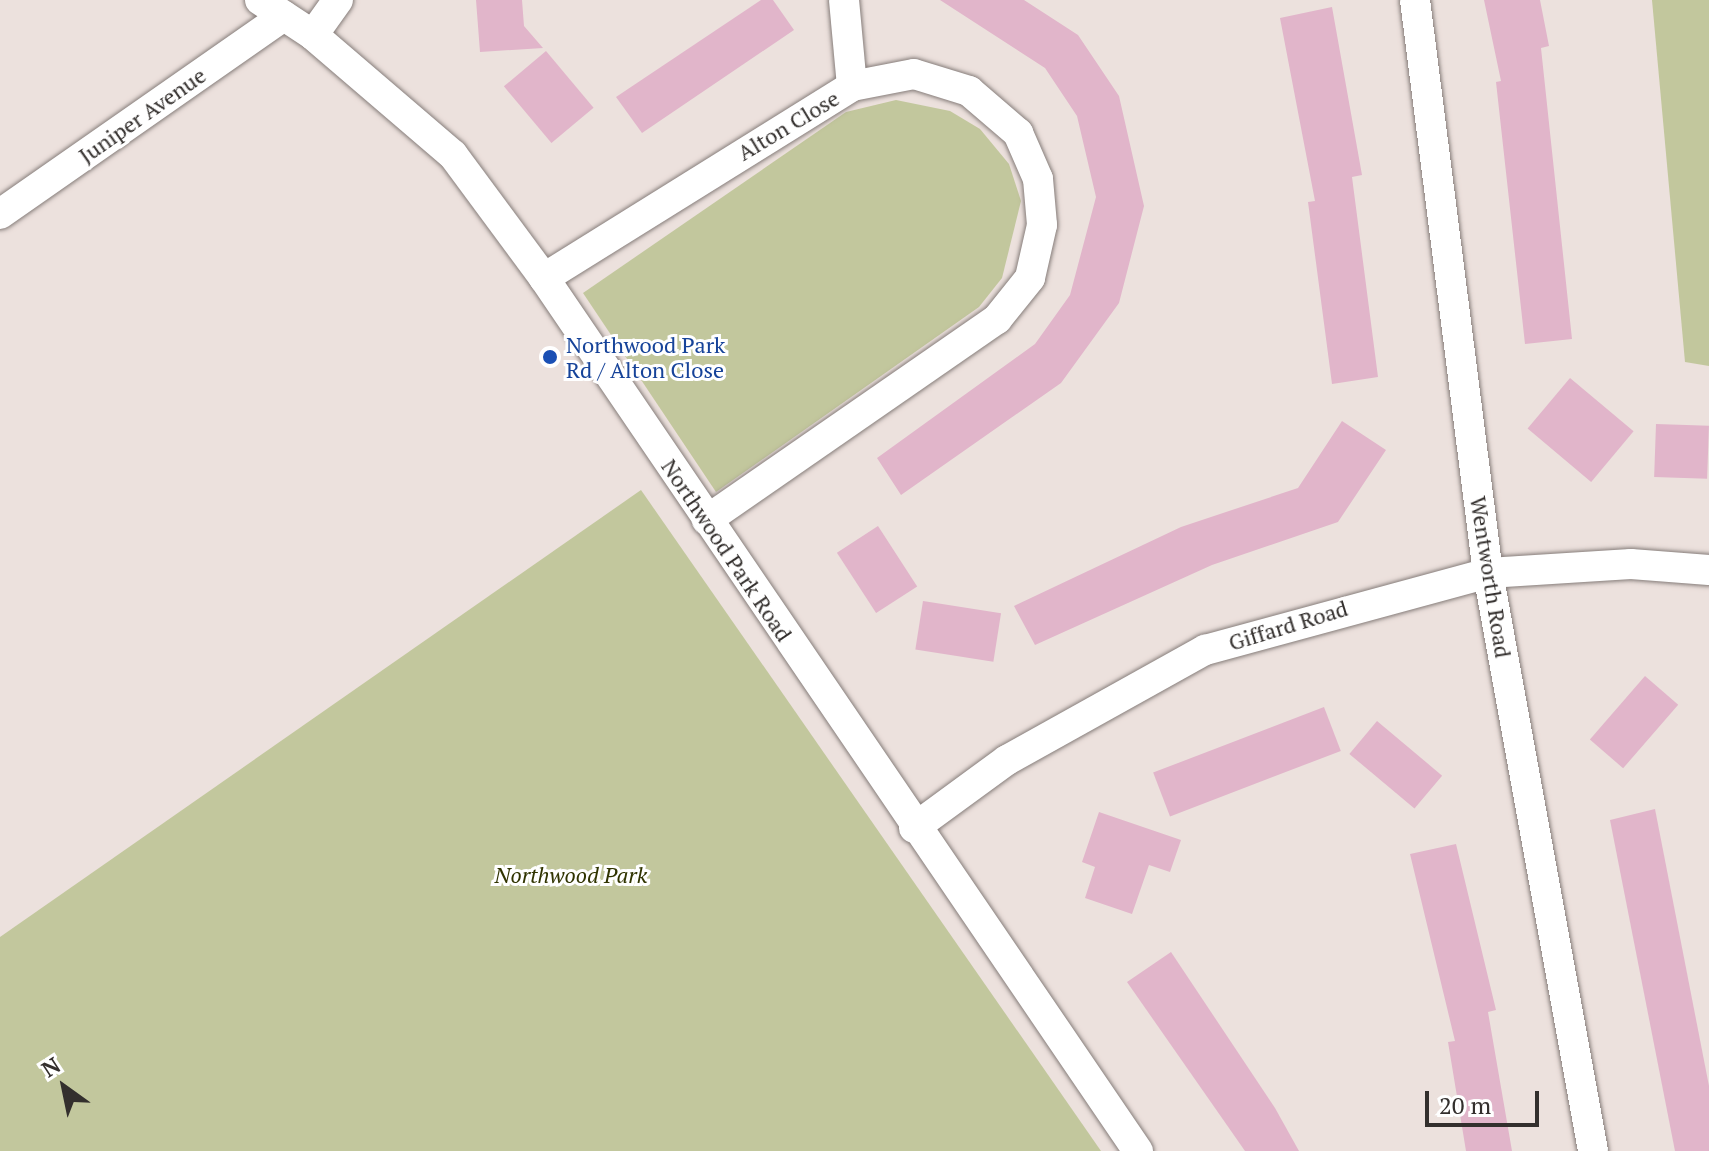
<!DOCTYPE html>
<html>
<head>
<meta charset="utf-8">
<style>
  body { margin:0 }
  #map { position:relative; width:1709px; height:1151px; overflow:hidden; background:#ece1dd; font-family:"PT Serif",serif }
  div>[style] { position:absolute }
  .green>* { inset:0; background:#c2c79d }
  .building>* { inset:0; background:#e1b5ca; transform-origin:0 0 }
  .roads { filter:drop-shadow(0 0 2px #867d7a) drop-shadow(0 0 2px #867d7a) }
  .street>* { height:30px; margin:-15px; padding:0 15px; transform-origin:15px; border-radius:15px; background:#fff }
  .dots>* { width:22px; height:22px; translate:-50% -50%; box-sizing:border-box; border:4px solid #fff; border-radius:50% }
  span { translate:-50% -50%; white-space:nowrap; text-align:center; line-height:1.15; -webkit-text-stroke:6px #fff; paint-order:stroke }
  .street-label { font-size:22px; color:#332f2d }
  .transit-label { font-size:22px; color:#164399 }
  .left { translate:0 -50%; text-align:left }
  .park-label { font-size:22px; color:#303400; font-style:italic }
  .north { position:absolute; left:24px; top:1047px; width:80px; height:80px; -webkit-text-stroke:6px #fff; paint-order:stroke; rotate:327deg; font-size:22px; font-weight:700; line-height:32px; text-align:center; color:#332f2d }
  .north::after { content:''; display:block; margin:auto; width:28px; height:36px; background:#332f2d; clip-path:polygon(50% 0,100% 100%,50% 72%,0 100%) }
  .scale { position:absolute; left:1425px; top:1091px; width:114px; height:36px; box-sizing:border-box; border:4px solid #332f2d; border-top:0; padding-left:10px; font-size:24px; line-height:28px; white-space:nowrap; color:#332f2d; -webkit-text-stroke:6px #fff; paint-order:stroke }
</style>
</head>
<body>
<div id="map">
  <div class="green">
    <div style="clip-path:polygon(1652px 0,1709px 0,1709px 366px,1685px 362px)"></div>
    <div style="clip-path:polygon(896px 100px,950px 111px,980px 129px,1009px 164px,1021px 201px,1002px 278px,979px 307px,716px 492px,583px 293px,846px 112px)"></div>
    <div style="clip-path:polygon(641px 490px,1101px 1151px,0 1151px,0 937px)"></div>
  </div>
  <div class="building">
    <div style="clip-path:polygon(476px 0,522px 0,524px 26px,543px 48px,480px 52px)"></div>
    <div style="clip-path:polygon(761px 0,773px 0,794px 30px,642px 133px,616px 97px)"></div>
    <div style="clip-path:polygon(940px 0,1024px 0,1078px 35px,1119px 96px,1144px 206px,1119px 303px,1061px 383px,901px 495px,877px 458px,1035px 344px,1070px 295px,1096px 197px,1077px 116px,1045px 68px)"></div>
    <div style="clip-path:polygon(1484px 0,1540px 0,1549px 46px,1541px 48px,1572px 339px,1525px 344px,1496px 82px,1501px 81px)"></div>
    <div style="clip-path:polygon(1332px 7px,1362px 175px,1352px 177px,1378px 377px,1332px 384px,1308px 202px,1315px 201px,1280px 18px)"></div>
    <div style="left:546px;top:51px;width:74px;height:55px;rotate:50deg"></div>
    <div style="left:1570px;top:378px;width:83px;height:66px;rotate:40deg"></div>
    <div style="clip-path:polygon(1342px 421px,1386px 450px,1338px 522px,1212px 565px,1035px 645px,1014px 606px,1181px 527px,1298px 488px)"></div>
    <div style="left:1656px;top:424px;width:53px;height:53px;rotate:2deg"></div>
    <div style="left:878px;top:526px;width:72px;height:49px;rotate:57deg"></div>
    <div style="left:923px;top:601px;width:79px;height:49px;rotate:9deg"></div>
    <div style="left:1645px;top:676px;width:44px;height:84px;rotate:41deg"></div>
    <div style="left:1324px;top:707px;width:47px;height:183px;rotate:69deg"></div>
    <div style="left:1377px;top:721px;width:85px;height:43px;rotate:40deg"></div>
    <div style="clip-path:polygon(1655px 809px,1709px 1086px,1709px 1151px,1675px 1151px,1610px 820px)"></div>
    <div style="clip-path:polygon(1099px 812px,1181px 840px,1170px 872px,1149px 865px,1132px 914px,1085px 898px,1095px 867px,1082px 862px)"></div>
    <div style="clip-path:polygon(1456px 844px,1496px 1010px,1488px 1012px,1512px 1151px,1466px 1151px,1448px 1042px,1455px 1041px,1410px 854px)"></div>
    <div style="clip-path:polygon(1171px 952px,1275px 1108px,1299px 1151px,1245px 1151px,1127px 982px)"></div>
  </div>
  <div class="roads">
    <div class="street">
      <div style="left:260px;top:0;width:64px;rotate:33.4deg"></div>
      <div style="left:313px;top:35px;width:184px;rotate:40.6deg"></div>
      <div style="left:453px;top:155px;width:153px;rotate:53.5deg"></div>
      <div style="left:544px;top:278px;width:1056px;rotate:55.77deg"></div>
      <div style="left:844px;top:0;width:86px;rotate:84.7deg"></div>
      <div style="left:1415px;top:0;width:578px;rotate:82.74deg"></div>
      <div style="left:1488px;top:573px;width:587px;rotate:79.7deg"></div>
      <div style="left:313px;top:35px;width:43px;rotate:-54.5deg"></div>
      <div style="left:0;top:214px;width:346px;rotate:-34.9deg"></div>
      <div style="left:544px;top:278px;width:363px;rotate:-31.9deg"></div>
      <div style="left:852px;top:86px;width:63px;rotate:-11deg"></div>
      <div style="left:914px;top:74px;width:58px;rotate:17.2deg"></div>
      <div style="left:969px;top:91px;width:65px;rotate:40.6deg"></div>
      <div style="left:1018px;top:133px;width:50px;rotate:66.5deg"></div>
      <div style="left:1038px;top:179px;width:46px;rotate:85deg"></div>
      <div style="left:1042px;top:225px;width:54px;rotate:102.8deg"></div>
      <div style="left:1030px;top:278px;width:53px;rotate:128.8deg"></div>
      <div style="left:997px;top:319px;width:353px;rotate:145.3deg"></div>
      <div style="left:914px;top:828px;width:115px;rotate:-36.2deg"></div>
      <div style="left:1007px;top:760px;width:227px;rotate:-29.1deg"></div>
      <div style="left:1205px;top:650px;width:293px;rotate:-15.2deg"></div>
      <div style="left:1488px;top:573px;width:143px;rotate:-3.6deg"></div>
      <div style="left:1631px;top:564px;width:78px;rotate:4.4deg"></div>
    </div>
  </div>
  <div class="dots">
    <div style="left:550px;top:357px;background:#1a4fb4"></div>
  </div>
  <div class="street-label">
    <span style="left:142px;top:115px;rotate:-35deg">Juniper Avenue</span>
    <span style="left:788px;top:125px;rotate:-31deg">Alton Close</span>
    <span style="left:727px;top:550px;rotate:56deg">Northwood Park Road</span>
    <span style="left:1491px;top:577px;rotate:81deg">Wentworth Road</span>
    <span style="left:1288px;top:625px;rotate:-17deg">Giffard Road</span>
  </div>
  <div class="transit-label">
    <span class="left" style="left:566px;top:357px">Northwood Park<br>Rd / Alton Close</span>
  </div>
  <div class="park-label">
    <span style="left:571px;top:875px">Northwood Park</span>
  </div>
  <div class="north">N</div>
  <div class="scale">20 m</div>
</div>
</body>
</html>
